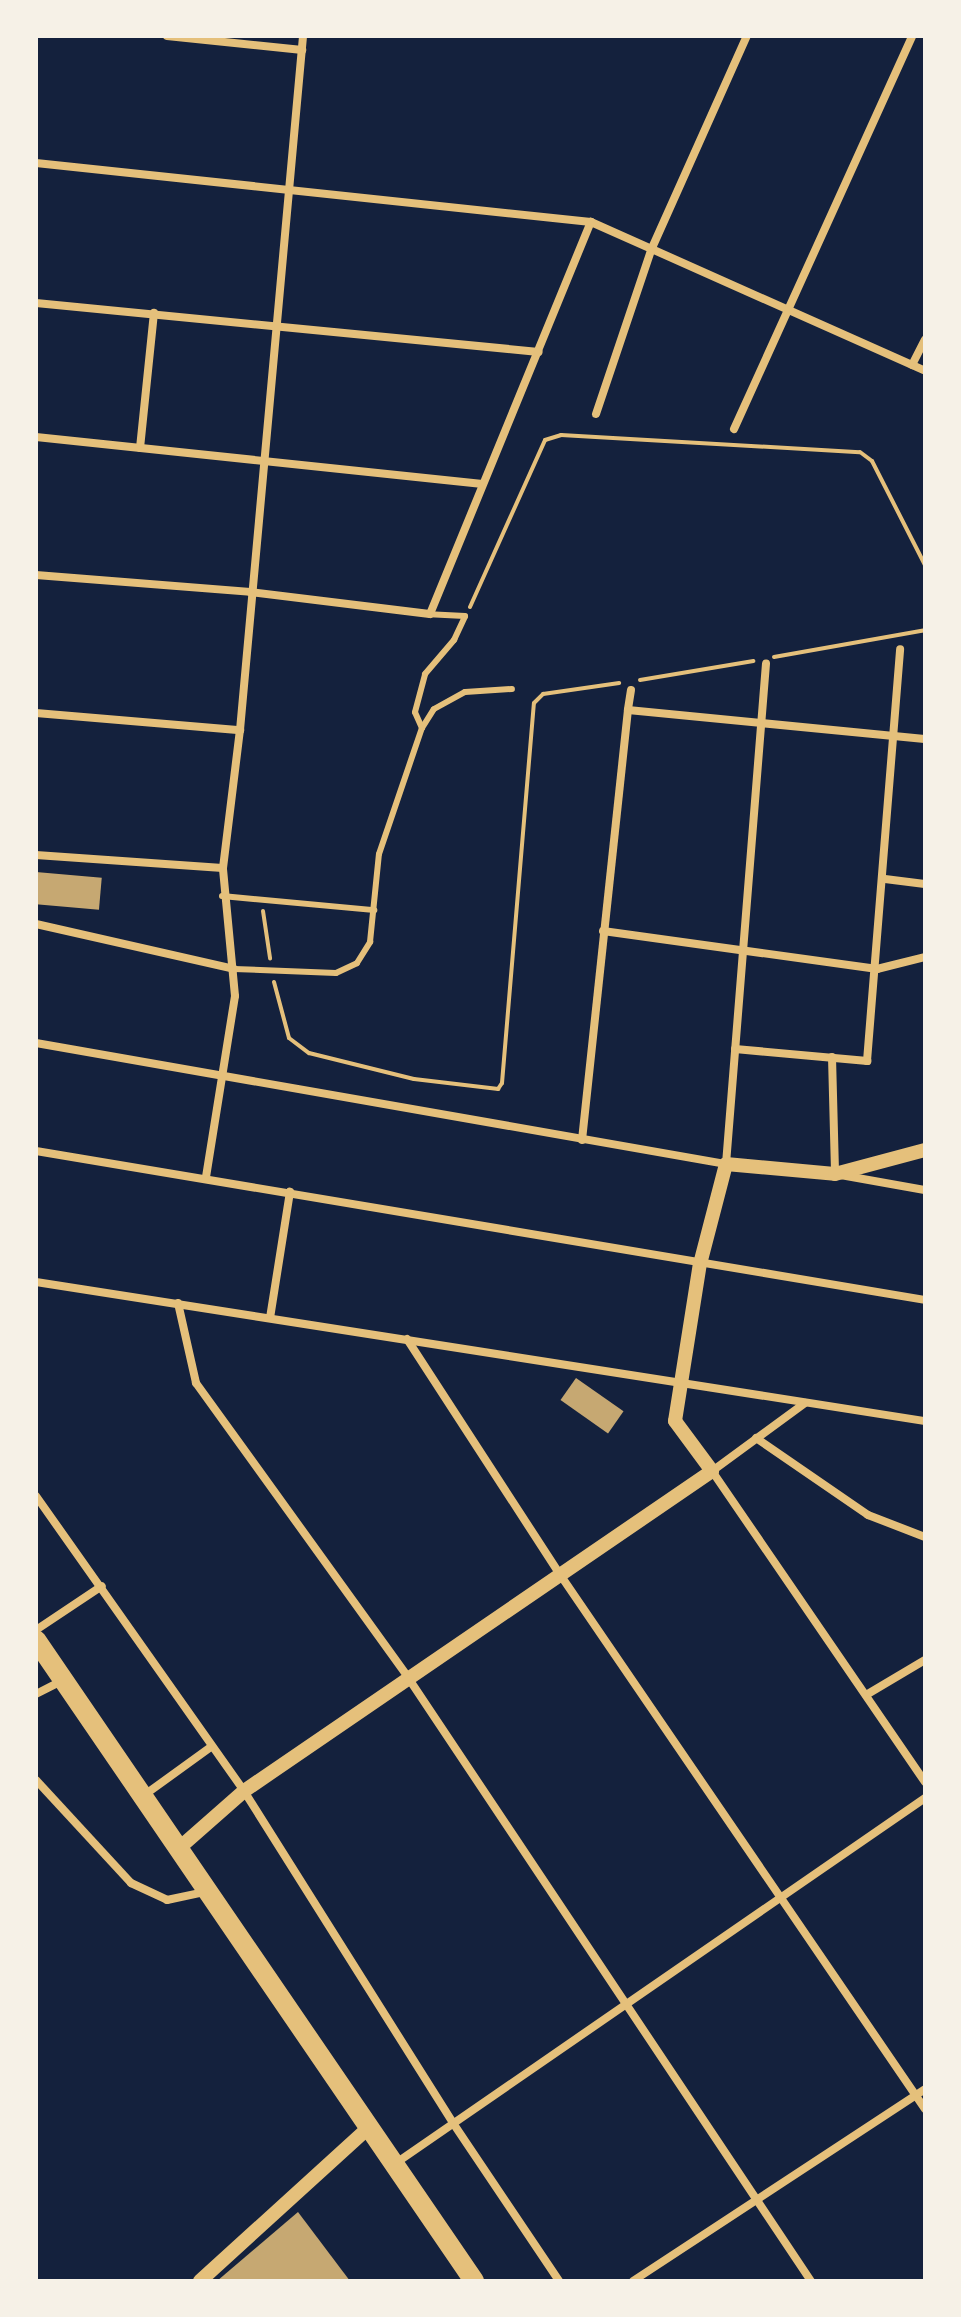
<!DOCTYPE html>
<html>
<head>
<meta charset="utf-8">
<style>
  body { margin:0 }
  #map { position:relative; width:961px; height:2317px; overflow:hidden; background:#14213d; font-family:Spectral,serif }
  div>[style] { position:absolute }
  .building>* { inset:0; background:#c6a872; transform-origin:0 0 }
  .path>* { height:4px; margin:-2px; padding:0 2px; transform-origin:2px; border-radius:2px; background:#e5c07b }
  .service>* { height:6px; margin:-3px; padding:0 3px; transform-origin:3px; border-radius:3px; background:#e5c07b }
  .minor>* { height:8px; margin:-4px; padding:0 4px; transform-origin:4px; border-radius:4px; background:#e5c07b }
  .tertiary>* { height:14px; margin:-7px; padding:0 7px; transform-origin:7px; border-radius:7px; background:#e5c07b }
  .primary>* { height:20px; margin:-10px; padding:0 10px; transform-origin:10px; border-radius:10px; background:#e5c07b }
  span { translate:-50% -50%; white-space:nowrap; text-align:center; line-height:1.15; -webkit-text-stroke:7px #f6f1e7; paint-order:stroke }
  .frame { position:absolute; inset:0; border:38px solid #f6f1e7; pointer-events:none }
</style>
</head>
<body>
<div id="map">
  <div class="building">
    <div style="left:36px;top:872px;width:66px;height:32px;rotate:5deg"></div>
    <div style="left:576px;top:1378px;width:58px;height:27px;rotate:35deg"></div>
    <div style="clip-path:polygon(298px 2212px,350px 2281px,217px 2281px)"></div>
  </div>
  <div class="path">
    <div style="left:470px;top:607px;width:183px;rotate:-65.8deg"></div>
    <div style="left:545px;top:440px;width:17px;rotate:-17deg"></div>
    <div style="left:561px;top:435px;width:299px;rotate:3.3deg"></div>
    <div style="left:860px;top:452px;width:15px;rotate:37deg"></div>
    <div style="left:872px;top:461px;width:117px;rotate:63deg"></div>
    <div style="left:774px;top:657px;width:153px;rotate:-10.1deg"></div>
    <div style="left:640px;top:680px;width:115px;rotate:-9.5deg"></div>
    <div style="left:263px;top:911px;width:48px;rotate:81.5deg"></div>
    <div style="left:274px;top:982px;width:58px;rotate:75deg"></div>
    <div style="left:289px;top:1038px;width:25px;rotate:37deg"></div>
    <div style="left:309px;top:1053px;width:108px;rotate:13.9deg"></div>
    <div style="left:414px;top:1079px;width:85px;rotate:6.8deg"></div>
    <div style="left:498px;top:1089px;width:7px;rotate:-56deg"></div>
    <div style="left:502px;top:1083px;width:381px;rotate:-85.2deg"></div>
    <div style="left:534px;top:703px;width:13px;rotate:-45deg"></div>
    <div style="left:543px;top:694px;width:77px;rotate:-8.2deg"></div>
  </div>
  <div class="service">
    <div style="left:422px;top:728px;width:17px;rotate:-114deg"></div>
    <div style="left:415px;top:712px;width:39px;rotate:-75deg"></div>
    <div style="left:425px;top:674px;width:45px;rotate:-49.5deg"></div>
    <div style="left:454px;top:640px;width:26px;rotate:-65deg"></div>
    <div style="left:465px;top:616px;width:35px;rotate:-177deg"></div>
    <div style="left:222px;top:896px;width:153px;rotate:5.3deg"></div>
    <div style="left:234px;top:969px;width:102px;rotate:2.2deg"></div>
    <div style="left:336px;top:973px;width:23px;rotate:-25deg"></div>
    <div style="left:357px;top:963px;width:25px;rotate:-58deg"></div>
    <div style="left:370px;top:942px;width:88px;rotate:-84.2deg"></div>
    <div style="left:379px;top:854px;width:133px;rotate:-71.2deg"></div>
    <div style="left:422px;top:728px;width:22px;rotate:-58deg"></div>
    <div style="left:434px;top:709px;width:35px;rotate:-29deg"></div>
    <div style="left:465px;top:692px;width:47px;rotate:-3.7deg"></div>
  </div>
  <div class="minor">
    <div style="left:167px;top:36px;width:136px;rotate:5.9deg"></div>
    <div style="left:36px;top:163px;width:558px;rotate:6.07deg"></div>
    <div style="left:591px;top:222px;width:366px;rotate:24deg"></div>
    <div style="left:36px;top:303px;width:505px;rotate:5.56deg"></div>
    <div style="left:912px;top:365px;width:28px;rotate:-63deg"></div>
    <div style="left:596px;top:414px;width:175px;rotate:-71.4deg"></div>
    <div style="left:652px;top:248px;width:232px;rotate:-65.9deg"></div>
    <div style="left:734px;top:429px;width:431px;rotate:-65.6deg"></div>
    <div style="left:36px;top:437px;width:449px;rotate:6deg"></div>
    <div style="left:140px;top:448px;width:136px;rotate:-84.1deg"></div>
    <div style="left:36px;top:575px;width:215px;rotate:4.5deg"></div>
    <div style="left:250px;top:592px;width:181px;rotate:7deg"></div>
    <div style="left:430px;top:614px;width:424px;rotate:-67.7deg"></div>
    <div style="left:631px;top:690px;width:20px;rotate:99deg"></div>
    <div style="left:628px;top:710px;width:298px;rotate:5.6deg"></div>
    <div style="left:36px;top:713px;width:205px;rotate:4.8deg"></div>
    <div style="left:36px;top:855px;width:187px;rotate:4deg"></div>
    <div style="left:885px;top:879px;width:40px;rotate:7.1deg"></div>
    <div style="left:36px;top:924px;width:203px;rotate:12.8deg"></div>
    <div style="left:603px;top:931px;width:277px;rotate:7.9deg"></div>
    <div style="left:877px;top:969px;width:49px;rotate:-14deg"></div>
    <div style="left:36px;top:1043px;width:701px;rotate:9.95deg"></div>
    <div style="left:726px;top:1164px;width:502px;rotate:-85.43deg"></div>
    <div style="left:735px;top:1049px;width:133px;rotate:5.2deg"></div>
    <div style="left:867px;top:1061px;width:413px;rotate:-85.4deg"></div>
    <div style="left:832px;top:1057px;width:117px;rotate:88.5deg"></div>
    <div style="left:835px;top:1174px;width:91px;rotate:10.1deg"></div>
    <div style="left:582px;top:1140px;width:432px;rotate:-83.9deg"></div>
    <div style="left:36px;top:1151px;width:901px;rotate:9.51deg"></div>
    <div style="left:206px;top:1177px;width:183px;rotate:-80.9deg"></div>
    <div style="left:235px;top:996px;width:129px;rotate:-95.4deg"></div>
    <div style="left:223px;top:868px;width:139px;rotate:-83deg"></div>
    <div style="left:240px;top:730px;width:697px;rotate:-84.81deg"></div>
    <div style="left:36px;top:1282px;width:900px;rotate:8.89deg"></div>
    <div style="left:178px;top:1303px;width:82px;rotate:77.3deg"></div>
    <div style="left:196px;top:1383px;width:361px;rotate:54.2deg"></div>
    <div style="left:407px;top:1676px;width:727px;rotate:56.27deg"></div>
    <div style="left:270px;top:1318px;width:128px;rotate:-81deg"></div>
    <div style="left:407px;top:1339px;width:279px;rotate:57deg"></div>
    <div style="left:559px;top:1573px;width:649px;rotate:55.67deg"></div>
    <div style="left:805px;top:1403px;width:115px;rotate:143.8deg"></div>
    <div style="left:712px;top:1471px;width:377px;rotate:55.6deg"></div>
    <div style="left:756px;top:1438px;width:136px;rotate:34.5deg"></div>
    <div style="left:868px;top:1515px;width:61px;rotate:21.1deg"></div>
    <div style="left:36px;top:1496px;width:361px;rotate:54.8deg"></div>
    <div style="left:244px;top:1791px;width:392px;rotate:57.8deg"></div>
    <div style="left:453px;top:2123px;width:190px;rotate:56.1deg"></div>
    <div style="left:36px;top:1630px;width:79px;rotate:-33.7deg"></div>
    <div style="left:36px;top:1694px;width:30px;rotate:-27deg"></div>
    <div style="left:866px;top:1695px;width:69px;rotate:-30.7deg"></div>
    <div style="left:36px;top:1780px;width:140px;rotate:47.3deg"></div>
    <div style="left:131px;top:1883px;width:40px;rotate:25deg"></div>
    <div style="left:167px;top:1900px;width:39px;rotate:-12deg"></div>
    <div style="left:143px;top:1796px;width:84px;rotate:-35.8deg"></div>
    <div style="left:396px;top:2163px;width:643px;rotate:-34.6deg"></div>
    <div style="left:633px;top:2281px;width:349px;rotate:-33.3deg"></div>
  </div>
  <div class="tertiary">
    <div style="left:177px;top:1850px;width:89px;rotate:-41.4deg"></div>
    <div style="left:244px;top:1791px;width:567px;rotate:-34.36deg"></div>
    <div style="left:712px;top:1471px;width:62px;rotate:-126.5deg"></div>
    <div style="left:675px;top:1421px;width:159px;rotate:-81deg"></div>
    <div style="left:700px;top:1264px;width:103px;rotate:-75.4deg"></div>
    <div style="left:726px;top:1164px;width:109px;rotate:5.2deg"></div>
    <div style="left:835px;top:1174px;width:93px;rotate:-14.9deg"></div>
    <div style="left:200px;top:2281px;width:229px;rotate:-42.3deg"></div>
  </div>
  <div class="primary">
    <div style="left:36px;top:1640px;width:776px;rotate:55.65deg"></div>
  </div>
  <div class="frame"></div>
</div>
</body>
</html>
